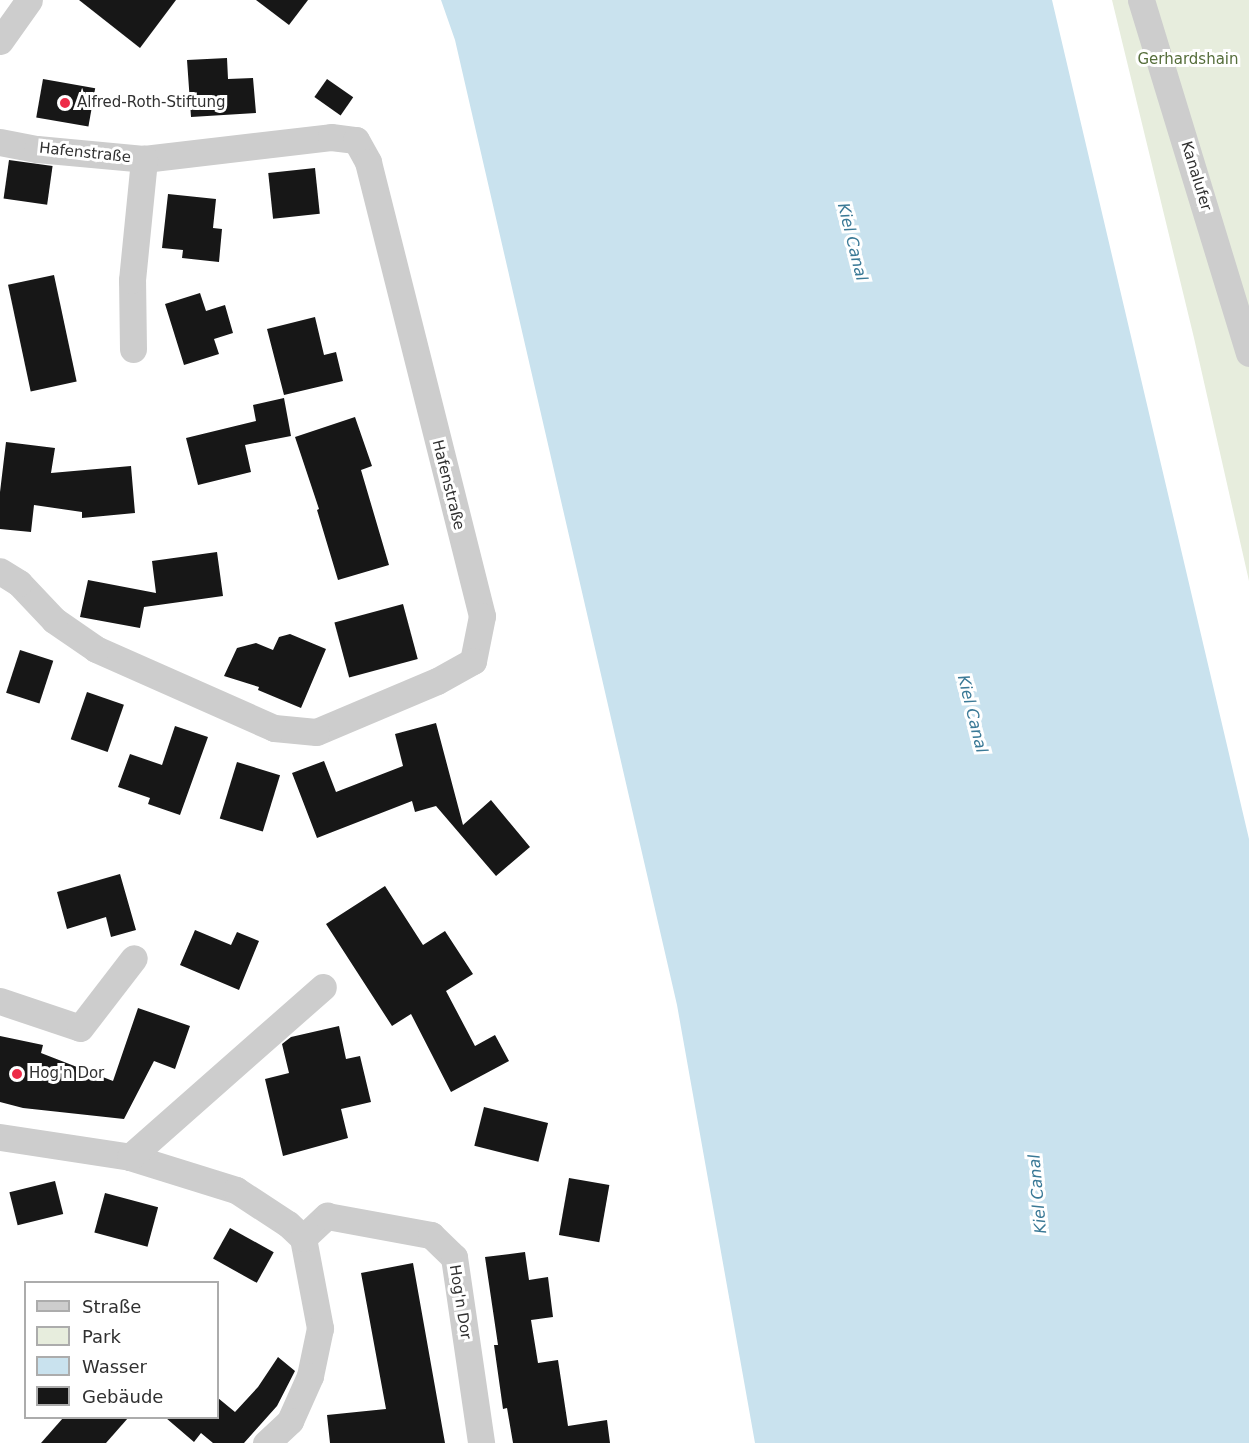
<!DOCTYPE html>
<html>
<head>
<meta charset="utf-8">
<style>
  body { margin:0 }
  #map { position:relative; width:1249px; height:1443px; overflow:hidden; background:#fff; font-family:"DejaVu Sans",sans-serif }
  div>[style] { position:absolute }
  .green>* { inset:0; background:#e7eddd }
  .water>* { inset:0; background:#c9e2ee }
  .building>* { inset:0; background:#171717; transform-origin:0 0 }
  .minor>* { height:27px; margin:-13.5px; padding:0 13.5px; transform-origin:13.5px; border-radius:13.5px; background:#cdcdcd }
  .dots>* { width:16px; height:16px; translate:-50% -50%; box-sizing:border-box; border:3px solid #fff; border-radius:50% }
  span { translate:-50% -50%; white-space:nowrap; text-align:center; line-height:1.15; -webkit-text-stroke:6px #fff; paint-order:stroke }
  .park-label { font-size:15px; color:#566e3b }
  .poi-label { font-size:15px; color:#303030 }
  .left { translate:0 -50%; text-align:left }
  .street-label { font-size:15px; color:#303030 }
  .water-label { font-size:16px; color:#3a7996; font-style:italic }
  .legend { position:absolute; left:24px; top:1281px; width:195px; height:138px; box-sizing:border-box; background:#fff; border:2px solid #acacac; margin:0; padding:8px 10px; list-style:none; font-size:18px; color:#303030 }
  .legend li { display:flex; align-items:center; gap:12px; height:30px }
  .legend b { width:30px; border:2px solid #acacac }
</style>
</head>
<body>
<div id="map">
  <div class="green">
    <div style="clip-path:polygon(1112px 0,1249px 0,1249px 581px,1194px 338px)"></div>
  </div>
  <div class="water">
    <div style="clip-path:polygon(441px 0,1052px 0,1249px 839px,1249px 1443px,755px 1443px,677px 1005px,455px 40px)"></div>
  </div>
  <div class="building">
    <div style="clip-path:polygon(79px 0,176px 0,140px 48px)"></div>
    <div style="clip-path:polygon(256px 0,308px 0,289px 25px)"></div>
    <div style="clip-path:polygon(227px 58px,228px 79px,253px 78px,256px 113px,191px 117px,187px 60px)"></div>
    <div style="left:43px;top:79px;width:53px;height:39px;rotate:10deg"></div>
    <div style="left:327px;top:79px;width:32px;height:22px;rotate:35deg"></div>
    <div style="left:9px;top:160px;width:44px;height:39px;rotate:8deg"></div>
    <div style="left:315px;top:168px;width:46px;height:47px;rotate:84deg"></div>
    <div style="clip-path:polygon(168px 194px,216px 199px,213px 228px,222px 229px,219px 262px,182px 258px,183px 250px,162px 248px)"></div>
    <div style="left:54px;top:275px;width:109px;height:47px;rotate:78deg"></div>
    <div style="clip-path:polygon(200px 293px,206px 311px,225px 305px,233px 333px,214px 339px,219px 354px,184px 365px,165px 304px)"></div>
    <div style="clip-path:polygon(315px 317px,324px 355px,336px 352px,343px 381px,284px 395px,267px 329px)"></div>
    <div style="clip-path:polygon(284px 398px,291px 436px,245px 445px,251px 472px,198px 485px,186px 438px,256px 421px,253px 405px)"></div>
    <div style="clip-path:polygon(355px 417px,372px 466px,361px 470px,389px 565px,338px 580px,317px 510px,319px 509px,295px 437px)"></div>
    <div style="clip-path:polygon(6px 442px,55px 448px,51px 473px,131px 466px,135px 513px,82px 518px,82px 512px,34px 505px,31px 532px,0 529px,0 492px)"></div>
    <div style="clip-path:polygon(217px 552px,223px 596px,144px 607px,140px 628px,80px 617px,88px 580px,156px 593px,152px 561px)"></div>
    <div style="left:403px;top:604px;width:57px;height:71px;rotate:75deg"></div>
    <div style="clip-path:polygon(290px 634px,326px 649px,301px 708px,258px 690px,259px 687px,224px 676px,237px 648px,256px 643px,273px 650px,279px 637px)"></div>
    <div style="left:20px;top:650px;width:35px;height:45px;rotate:18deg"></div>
    <div style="left:87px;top:692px;width:39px;height:50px;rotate:19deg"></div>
    <div style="clip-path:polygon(436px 723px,463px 825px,491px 800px,530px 847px,496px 876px,436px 806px,415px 812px,412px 801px,317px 838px,292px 773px,324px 761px,336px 792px,403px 766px,395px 734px)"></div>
    <div style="clip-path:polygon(175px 726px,208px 737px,180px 815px,148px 804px,150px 798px,118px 787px,130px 754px,162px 765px)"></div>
    <div style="left:237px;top:762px;width:45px;height:59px;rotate:17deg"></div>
    <div style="clip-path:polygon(120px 874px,136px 930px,111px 937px,106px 917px,67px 929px,57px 892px)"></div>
    <div style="clip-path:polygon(385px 886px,423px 945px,445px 931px,473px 974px,446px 991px,475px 1046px,495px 1035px,509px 1061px,451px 1092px,411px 1014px,392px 1026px,326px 924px)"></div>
    <div style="clip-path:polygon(195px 930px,231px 945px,237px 932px,259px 941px,239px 990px,180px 965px)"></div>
    <div style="clip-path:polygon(138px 1008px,190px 1026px,175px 1069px,154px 1061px,124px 1119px,23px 1108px,0 1102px,0 1036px,43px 1045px,41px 1053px,113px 1081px)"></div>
    <div style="clip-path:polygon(339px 1026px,346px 1059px,360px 1056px,371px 1102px,341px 1109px,348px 1138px,283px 1156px,265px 1079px,289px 1073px,282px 1044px,291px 1037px)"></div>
    <div style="left:484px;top:1107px;width:66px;height:40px;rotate:14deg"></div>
    <div style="left:569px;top:1178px;width:41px;height:58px;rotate:10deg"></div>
    <div style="left:55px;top:1181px;width:34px;height:47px;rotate:76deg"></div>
    <div style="left:105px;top:1193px;width:55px;height:41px;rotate:15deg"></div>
    <div style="left:230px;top:1228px;width:50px;height:35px;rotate:29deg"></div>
    <div style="clip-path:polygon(525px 1252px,529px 1280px,548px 1277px,553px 1317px,531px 1320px,538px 1363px,558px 1360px,568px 1426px,607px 1420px,610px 1443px,513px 1443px,507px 1408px,503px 1409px,494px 1345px,498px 1345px,485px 1257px)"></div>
    <div style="clip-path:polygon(413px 1263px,445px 1443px,330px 1443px,327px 1415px,386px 1409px,361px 1273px)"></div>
    <div style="clip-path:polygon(278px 1357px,295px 1371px,277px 1406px,244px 1443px,213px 1443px,201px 1433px,194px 1442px,166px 1418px,218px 1418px,218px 1398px,235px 1412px,258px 1387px)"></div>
    <div style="clip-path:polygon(63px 1418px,128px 1418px,106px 1443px,41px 1443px)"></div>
  </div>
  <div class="minor">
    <div style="left:1141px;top:0;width:369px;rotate:73deg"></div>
    <div style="left:0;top:41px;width:50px;rotate:-54.7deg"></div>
    <div style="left:0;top:142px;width:38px;rotate:11deg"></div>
    <div style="left:37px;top:149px;width:107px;rotate:5.3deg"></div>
    <div style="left:144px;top:159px;width:188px;rotate:-6.7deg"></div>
    <div style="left:331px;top:137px;width:25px;rotate:7deg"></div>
    <div style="left:356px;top:140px;width:25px;rotate:61deg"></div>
    <div style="left:368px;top:162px;width:468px;rotate:75.9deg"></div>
    <div style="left:482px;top:616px;width:46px;rotate:101.3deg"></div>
    <div style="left:473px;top:661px;width:41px;rotate:150.9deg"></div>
    <div style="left:437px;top:681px;width:131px;rotate:157.1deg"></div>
    <div style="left:316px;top:732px;width:42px;rotate:-174.6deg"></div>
    <div style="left:274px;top:728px;width:195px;rotate:-156.1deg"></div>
    <div style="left:96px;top:649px;width:51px;rotate:-145.4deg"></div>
    <div style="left:54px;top:620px;width:51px;rotate:-133.4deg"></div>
    <div style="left:19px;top:583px;width:22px;rotate:-148deg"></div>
    <div style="left:133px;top:349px;width:69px;rotate:-90.8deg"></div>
    <div style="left:132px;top:280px;width:122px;rotate:-84.3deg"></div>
    <div style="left:0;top:1001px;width:84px;rotate:18.6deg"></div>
    <div style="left:80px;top:1028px;width:88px;rotate:-52.4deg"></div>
    <div style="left:0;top:1137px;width:132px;rotate:8.7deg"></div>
    <div style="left:130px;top:1157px;width:111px;rotate:17.3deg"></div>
    <div style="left:236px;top:1190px;width:62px;rotate:33.2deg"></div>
    <div style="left:288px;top:1224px;width:21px;rotate:43deg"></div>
    <div style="left:303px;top:1238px;width:92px;rotate:79.3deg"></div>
    <div style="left:320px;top:1328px;width:49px;rotate:101.8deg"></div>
    <div style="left:310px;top:1376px;width:49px;rotate:114deg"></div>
    <div style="left:290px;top:1421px;width:33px;rotate:137deg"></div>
    <div style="left:130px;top:1157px;width:257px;rotate:-41.4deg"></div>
    <div style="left:303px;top:1238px;width:33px;rotate:-43deg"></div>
    <div style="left:327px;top:1216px;width:106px;rotate:10.4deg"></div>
    <div style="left:431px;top:1235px;width:32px;rotate:44deg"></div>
    <div style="left:454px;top:1257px;width:188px;rotate:81.7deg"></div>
  </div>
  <div class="dots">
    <div style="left:65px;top:103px;background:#ed2c48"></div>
    <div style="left:17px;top:1074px;background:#ed2c48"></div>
  </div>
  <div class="park-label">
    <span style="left:1188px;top:60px">Gerhardshain</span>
  </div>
  <div class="poi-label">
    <span class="left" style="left:77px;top:103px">Alfred-Roth-Stiftung</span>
    <span class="left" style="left:29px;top:1074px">Hog'n Dor</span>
  </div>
  <div class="street-label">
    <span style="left:85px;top:153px;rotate:6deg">Hafenstraße</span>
    <span style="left:1196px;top:176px;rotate:73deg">Kanalufer</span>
    <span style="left:448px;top:485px;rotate:76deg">Hafenstraße</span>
    <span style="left:460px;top:1302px;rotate:81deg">Hog'n Dor</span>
  </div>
  <div class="water-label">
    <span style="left:852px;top:242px;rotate:76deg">Kiel Canal</span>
    <span style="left:972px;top:714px;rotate:76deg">Kiel Canal</span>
    <span style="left:1038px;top:1194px;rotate:-95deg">Kiel Canal</span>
  </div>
  <ul class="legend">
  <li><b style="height:8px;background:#cdcdcd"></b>Straße</li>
  <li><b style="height:16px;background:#e7eddd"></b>Park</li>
  <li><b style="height:16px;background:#c9e2ee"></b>Wasser</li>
  <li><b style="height:16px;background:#171717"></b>Gebäude</li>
  </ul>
</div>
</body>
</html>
